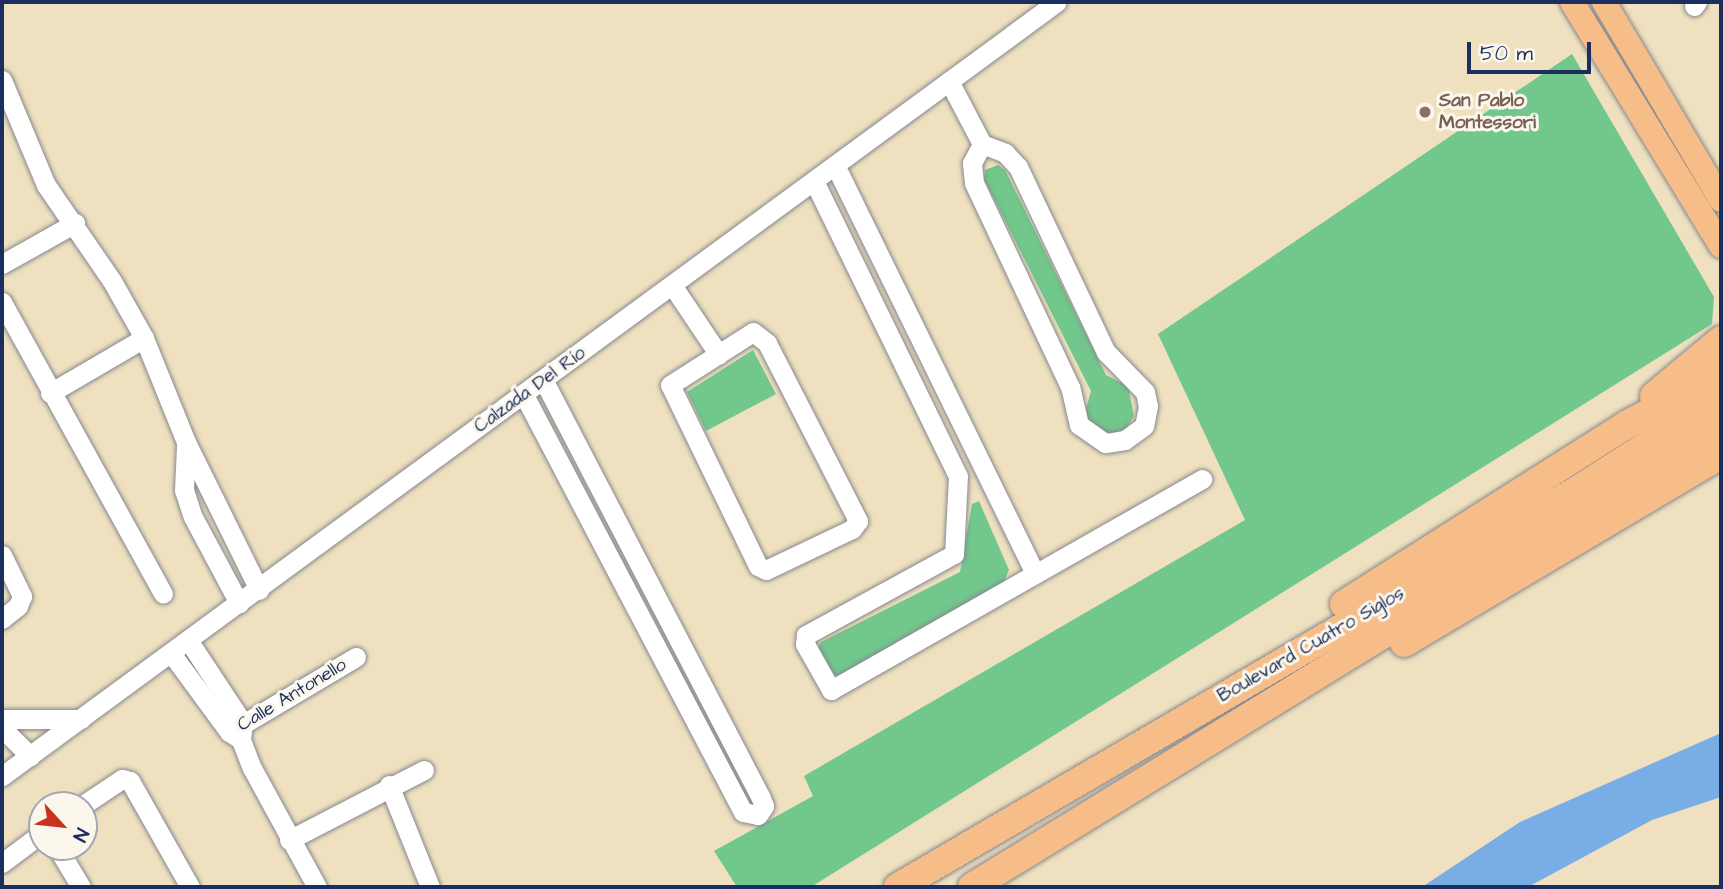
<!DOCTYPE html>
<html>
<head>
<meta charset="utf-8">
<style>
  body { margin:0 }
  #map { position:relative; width:1723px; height:889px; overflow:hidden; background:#efe0bf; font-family:"Architects Daughter",sans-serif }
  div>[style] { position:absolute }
  .green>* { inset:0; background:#71c78c }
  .water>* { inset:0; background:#78ade6 }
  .roads { filter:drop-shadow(0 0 2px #85888e) drop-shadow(0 0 2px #85888e) }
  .minor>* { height:19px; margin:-9.5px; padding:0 9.5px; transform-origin:9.5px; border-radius:9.5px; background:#fff }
  .major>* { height:24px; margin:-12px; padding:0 12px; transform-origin:12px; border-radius:12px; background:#f7bd88 }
  .highway>* { height:28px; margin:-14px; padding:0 14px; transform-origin:14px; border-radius:14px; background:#f7bd88 }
  .dots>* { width:19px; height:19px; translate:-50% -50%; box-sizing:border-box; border:4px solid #fbf7ec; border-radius:50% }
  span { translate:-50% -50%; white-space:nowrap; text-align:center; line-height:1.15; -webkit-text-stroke:6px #fbf7ec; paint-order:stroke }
  .education-label { font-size:19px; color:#785e54; font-weight:700 }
  .left { translate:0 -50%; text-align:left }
  .street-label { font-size:19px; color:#1b2f5e }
  .frame { position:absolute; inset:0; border:4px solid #1b2f5e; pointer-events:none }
  .north { position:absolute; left:28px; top:791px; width:70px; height:70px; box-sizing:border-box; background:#fbf7ec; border:2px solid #a1a7b3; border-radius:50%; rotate:117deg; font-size:19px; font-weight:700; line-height:28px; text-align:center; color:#1b2f5e }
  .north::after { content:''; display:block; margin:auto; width:24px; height:32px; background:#c8321e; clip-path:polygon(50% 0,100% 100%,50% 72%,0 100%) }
  .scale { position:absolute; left:1467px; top:42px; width:124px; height:32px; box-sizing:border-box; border:4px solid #1b2f5e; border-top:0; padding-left:9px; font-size:21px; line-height:24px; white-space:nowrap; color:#1b2f5e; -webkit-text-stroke:5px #fbf7ec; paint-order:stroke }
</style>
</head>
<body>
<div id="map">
  <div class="green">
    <div style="clip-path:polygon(1572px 54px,1714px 297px,1712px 324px,811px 887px,737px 887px,714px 851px,813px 796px,804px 776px,1245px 520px,1158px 334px)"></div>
    <div style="clip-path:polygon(998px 165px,1005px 170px,1106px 375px,1128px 386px,1134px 416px,1126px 429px,1111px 434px,1091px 430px,1086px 409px,1091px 391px,984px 179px,985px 170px)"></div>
    <div style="clip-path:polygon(753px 350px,776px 394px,706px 431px,687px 392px)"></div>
    <div style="clip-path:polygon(979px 501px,1009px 570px,1004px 582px,841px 675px,832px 675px,817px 650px,821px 642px,960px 572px,972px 504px)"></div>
  </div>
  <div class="water">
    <div style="clip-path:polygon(1721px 733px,1721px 797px,1652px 820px,1528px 887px,1422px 887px,1520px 822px)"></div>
  </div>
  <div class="roads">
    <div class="minor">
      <div style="left:1694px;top:6px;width:5px;rotate:-53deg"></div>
      <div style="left:2px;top:80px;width:114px;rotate:67.3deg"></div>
      <div style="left:46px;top:185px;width:116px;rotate:55.5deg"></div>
      <div style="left:112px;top:281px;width:65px;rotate:60.7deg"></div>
      <div style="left:144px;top:338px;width:112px;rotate:68deg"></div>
      <div style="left:186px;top:442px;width:165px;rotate:63.7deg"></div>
      <div style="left:949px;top:81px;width:71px;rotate:62.4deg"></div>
      <div style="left:982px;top:144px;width:25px;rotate:21deg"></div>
      <div style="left:1005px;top:153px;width:19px;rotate:47deg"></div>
      <div style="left:1018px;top:167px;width:205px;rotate:64.6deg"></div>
      <div style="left:1106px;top:352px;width:56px;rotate:45.7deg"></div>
      <div style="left:1145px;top:392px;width:14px;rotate:78deg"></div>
      <div style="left:1148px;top:406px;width:20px;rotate:101deg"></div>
      <div style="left:1144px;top:426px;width:24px;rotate:144deg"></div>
      <div style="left:1125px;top:440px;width:20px;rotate:171deg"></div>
      <div style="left:1105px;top:443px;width:32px;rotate:-145deg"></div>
      <div style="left:1079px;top:425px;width:39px;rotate:-103deg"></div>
      <div style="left:1070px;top:387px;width:225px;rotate:-115.2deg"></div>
      <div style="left:974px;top:183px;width:20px;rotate:-96deg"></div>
      <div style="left:972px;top:163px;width:21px;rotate:-62deg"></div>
      <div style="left:835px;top:165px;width:453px;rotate:63.9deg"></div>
      <div style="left:814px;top:181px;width:328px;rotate:64deg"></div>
      <div style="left:958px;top:476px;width:78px;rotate:92.9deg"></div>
      <div style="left:954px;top:554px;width:169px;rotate:151.3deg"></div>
      <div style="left:806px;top:635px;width:9px;rotate:96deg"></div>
      <div style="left:805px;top:644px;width:53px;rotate:60.5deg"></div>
      <div style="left:831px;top:690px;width:427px;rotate:-29.6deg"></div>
      <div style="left:2px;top:264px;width:84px;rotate:-29.3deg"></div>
      <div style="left:672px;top:285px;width:84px;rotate:56.1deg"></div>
      <div style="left:2px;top:302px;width:333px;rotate:61.1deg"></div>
      <div style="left:753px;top:332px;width:18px;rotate:38deg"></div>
      <div style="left:767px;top:343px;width:200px;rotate:62.9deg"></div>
      <div style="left:858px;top:521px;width:10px;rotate:127deg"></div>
      <div style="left:852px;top:529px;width:95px;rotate:154.5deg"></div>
      <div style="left:766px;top:570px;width:9px;rotate:-153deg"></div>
      <div style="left:758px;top:566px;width:201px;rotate:-115.9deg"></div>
      <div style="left:670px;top:385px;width:98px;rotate:-32.6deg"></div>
      <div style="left:50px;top:393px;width:109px;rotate:-30.3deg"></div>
      <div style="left:524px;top:395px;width:471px;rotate:62.3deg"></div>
      <div style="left:743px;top:812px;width:15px;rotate:11deg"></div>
      <div style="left:758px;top:815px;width:11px;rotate:-56deg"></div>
      <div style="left:764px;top:806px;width:9px;rotate:-111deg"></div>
      <div style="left:761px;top:798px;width:470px;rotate:-117.5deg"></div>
      <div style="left:186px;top:446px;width:44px;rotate:92.6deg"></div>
      <div style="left:184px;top:490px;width:28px;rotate:72deg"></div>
      <div style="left:193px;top:517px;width:98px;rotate:61.9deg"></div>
      <div style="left:2px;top:555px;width:46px;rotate:64deg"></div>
      <div style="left:22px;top:596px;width:11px;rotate:112deg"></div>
      <div style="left:18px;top:606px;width:21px;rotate:141deg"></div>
      <div style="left:188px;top:640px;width:100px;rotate:56.5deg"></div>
      <div style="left:243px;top:723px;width:17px;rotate:97deg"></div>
      <div style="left:241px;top:740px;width:30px;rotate:69deg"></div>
      <div style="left:252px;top:768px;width:136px;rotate:61.4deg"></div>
      <div style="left:171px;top:653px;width:98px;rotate:53.7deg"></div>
      <div style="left:229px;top:732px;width:13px;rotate:32deg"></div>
      <div style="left:2px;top:719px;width:79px"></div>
      <div style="left:2px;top:728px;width:40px;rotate:45deg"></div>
      <div style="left:233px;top:730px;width:143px;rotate:-30.7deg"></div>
      <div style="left:2px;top:776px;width:1308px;rotate:-36.27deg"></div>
      <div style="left:389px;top:785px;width:110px;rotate:68.1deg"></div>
      <div style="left:83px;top:805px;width:47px;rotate:-33.7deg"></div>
      <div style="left:122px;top:779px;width:8px;rotate:14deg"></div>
      <div style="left:130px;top:781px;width:122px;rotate:60.5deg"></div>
      <div style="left:289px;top:840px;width:152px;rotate:-27.4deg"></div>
      <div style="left:57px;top:847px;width:47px;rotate:59deg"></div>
      <div style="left:2px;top:863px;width:50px;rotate:-36.9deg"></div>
    </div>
    <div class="major">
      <div style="left:1572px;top:2px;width:286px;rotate:58.6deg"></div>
      <div style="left:1604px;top:2px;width:230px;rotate:59.4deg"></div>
    </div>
    <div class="highway">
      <div style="left:1654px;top:396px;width:87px;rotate:-39.9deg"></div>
      <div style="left:1344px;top:604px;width:336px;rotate:-32.4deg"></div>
      <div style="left:1628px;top:424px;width:106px;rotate:-28.3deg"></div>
      <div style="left:1404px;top:643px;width:369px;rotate:-30.7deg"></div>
      <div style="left:898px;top:887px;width:783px;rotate:-30.3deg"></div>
      <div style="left:1574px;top:492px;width:174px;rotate:-32.6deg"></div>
      <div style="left:972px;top:887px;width:879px;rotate:-31.56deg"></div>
    </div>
  </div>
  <div class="dots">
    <div style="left:1425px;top:112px;background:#8d6e63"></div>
  </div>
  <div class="education-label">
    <span class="left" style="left:1439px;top:112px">San Pablo<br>Montessori</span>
  </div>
  <div class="street-label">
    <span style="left:530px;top:390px;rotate:-36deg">Calzada Del Río</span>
    <span style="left:1311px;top:645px;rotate:-30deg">Boulevard Cuatro Siglos</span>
    <span style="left:292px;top:695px;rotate:-31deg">Calle Antonello</span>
  </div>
  <div class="frame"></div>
  <div class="north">N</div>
  <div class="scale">50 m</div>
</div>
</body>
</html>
